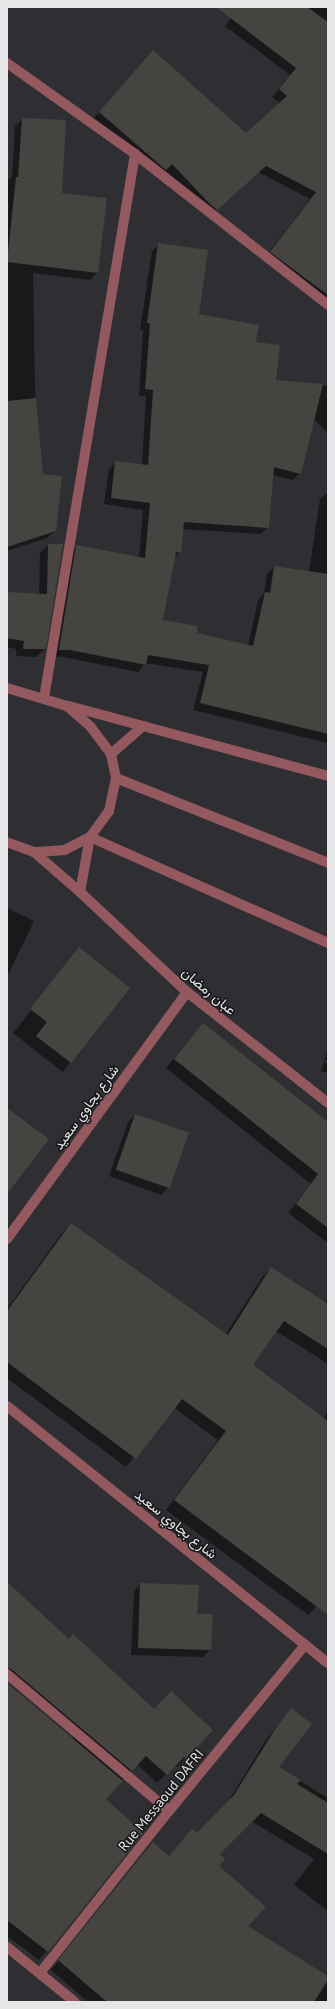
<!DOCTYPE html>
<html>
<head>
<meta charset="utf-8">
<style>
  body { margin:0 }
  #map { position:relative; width:335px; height:2009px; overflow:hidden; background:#2f2f33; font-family:"PT Sans",Vazirmatn,sans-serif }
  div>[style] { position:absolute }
  .shadow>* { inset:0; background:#0007; transform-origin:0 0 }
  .building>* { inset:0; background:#464440; transform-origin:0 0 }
  .minor>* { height:10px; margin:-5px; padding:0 5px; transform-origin:5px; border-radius:5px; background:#93595e }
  span { translate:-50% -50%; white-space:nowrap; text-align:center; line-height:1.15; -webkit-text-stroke:3px #171719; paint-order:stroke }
  .street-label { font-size:14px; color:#e6e5e8 }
  .frame { position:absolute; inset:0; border:8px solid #e6e5e8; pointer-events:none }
</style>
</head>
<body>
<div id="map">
  <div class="shadow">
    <div style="clip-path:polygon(239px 7px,328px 7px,328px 307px,264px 259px,310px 199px,258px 172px,210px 216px,165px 171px,159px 177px,93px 119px,147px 59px,246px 134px,280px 103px,272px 97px,290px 75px,225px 26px)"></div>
    <div style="clip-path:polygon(22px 119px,61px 194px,97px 273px,90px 280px,33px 273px,35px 390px,42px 475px,55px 531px,47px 538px,7px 551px,7px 181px,12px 177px,15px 126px)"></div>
    <div style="clip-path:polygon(159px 244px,198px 315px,255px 343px,275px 380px,328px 386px,328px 433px,313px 418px,300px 473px,293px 480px,272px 475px,268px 527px,261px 534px,182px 529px,180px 552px,174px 558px,162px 621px,195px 634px,248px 646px,258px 600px,264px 593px,267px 574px,274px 567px,309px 572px,320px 499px,328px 492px,328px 743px,193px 710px,203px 672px,145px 663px,138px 672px,63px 657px,52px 656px,70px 553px,77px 546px,139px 558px,143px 510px,104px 504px,109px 469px,116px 462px,142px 465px,146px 396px,139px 396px,143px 330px,140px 330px,152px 251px)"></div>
    <div style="clip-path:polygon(48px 545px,62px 545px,45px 649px,36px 657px,16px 656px,16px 649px,7px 647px,7px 593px,39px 594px,40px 553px)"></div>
    <div style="clip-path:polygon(7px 908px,34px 921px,7px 977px)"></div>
    <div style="left:79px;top:949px;width:63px;height:107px;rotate:38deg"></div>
    <div style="clip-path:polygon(195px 1033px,328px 1131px,328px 1243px,288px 1213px,311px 1184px,166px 1068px)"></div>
    <div style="clip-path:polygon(328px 1048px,328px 1061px,325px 1060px,324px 1062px,328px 1063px,328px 1073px,321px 1071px)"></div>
    <div style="clip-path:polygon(135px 1115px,168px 1188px,161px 1195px,109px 1176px,128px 1122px)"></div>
    <div style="clip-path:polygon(71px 1224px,226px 1334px,262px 1277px,271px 1268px,325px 1303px,328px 1298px,328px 1364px,276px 1331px,251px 1365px,323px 1419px,328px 1411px,328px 1595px,308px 1615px,166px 1510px,218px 1440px,174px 1408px,126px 1467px,7px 1378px,7px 1309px,62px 1233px)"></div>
    <div style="clip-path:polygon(7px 1584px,69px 1640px,154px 1710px,212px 1730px,177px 1767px,175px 1765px,157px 1783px,137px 1764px,104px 1799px,142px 1833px,39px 1960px,7px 1936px,7px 1718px,64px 1748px,77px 1733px,7px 1669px)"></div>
    <div style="clip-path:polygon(141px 1584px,196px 1615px,210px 1649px,203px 1657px,131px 1655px,134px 1591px)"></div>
    <div style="clip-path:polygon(291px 1710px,277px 1767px,328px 1798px,328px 1911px,294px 1885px,314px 1859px,251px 1821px,219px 1854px,218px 1866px,247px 1927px,328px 1977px,328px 2002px,88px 2002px,51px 1970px,153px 1843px,168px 1857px,184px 1839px,197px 1835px,226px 1805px,266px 1740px)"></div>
  </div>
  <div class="building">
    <div style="clip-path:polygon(216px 7px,307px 7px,328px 22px,328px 295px,270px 252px,316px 192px,266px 166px,217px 210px,209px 203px,172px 164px,166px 170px,99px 112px,153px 50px,246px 133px,287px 96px,279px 89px,296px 68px)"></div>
    <div style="clip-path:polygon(22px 118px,66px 120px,62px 193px,107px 198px,98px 273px,7px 262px,16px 177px,18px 177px)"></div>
    <div style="clip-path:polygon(158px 243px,208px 250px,199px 314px,259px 325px,256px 342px,280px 345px,276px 380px,323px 384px,301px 474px,274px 467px,269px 528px,184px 522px,181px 553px,176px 552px,163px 620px,198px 626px,197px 633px,253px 646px,265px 592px,270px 593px,274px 566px,328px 574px,328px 734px,200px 703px,209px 665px,148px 655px,146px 665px,70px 650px,59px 650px,76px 545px,145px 558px,150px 503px,111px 498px,115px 461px,148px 465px,153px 390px,145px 389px,150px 323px,147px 323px)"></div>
    <div style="clip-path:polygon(36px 398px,43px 474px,62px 476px,56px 531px,7px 547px,7px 401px)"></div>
    <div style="clip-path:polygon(48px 544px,63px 544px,46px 649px,23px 649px,24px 641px,7px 638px,7px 592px,47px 594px)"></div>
    <div style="clip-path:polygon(79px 947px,130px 988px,71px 1063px,36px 1036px,47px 1022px,30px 1009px)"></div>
    <div style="clip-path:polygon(203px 1023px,328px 1122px,328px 1228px,296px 1204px,318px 1174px,174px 1059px)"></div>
    <div style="clip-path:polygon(7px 1108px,49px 1139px,7px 1194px)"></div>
    <div style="left:135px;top:1114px;width:57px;height:59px;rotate:19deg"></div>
    <div style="clip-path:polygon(71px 1223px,228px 1335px,271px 1267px,328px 1304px,328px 1349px,284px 1321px,253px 1365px,328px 1421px,328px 1615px,174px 1500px,226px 1431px,182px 1399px,136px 1459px,7px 1362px,7px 1311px)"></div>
    <div style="clip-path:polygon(7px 1582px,69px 1639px,73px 1634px,154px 1709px,171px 1691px,213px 1730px,186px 1759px,184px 1757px,167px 1775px,146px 1756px,132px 1771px,11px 1669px,7px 1668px)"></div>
    <div style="clip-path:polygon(140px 1583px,199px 1585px,197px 1614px,213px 1614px,211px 1650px,138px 1648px)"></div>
    <div style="clip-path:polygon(7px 1683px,123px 1781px,106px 1799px,143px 1833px,48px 1952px,7px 1920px)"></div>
    <div style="clip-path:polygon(291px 1708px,312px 1724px,279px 1767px,301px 1780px,297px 1784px,328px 1803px,328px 1854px,261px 1813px,220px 1854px,225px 1859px,219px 1866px,266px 1907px,248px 1926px,328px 1976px,328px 1980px,314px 2002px,107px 2002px,58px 1960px,153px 1842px,169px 1856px,192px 1829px,197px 1833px,234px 1795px,274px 1731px)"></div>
  </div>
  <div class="minor">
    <div style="left:7px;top:63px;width:157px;rotate:35.4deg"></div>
    <div style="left:135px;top:154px;width:245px;rotate:38deg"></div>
    <div style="left:7px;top:688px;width:63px;rotate:16.7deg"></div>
    <div style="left:67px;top:706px;width:30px;rotate:41deg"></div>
    <div style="left:90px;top:726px;width:35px;rotate:53deg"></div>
    <div style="left:111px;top:754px;width:25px;rotate:78deg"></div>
    <div style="left:116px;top:778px;width:34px;rotate:102deg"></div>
    <div style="left:109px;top:811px;width:32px;rotate:126deg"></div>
    <div style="left:90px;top:837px;width:28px;rotate:153deg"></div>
    <div style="left:65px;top:850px;width:31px;rotate:176deg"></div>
    <div style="left:34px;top:852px;width:29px;rotate:-160deg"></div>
    <div style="left:44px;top:698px;width:552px;rotate:-80.5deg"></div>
    <div style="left:69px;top:706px;width:77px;rotate:15.1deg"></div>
    <div style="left:143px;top:726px;width:43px;rotate:138.8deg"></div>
    <div style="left:143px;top:726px;width:192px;rotate:15.1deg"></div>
    <div style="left:116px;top:778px;width:228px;rotate:21.8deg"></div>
    <div style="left:34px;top:852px;width:61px;rotate:41deg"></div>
    <div style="left:80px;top:892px;width:56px;rotate:-79.7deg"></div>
    <div style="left:90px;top:837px;width:261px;rotate:24deg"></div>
    <div style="left:80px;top:892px;width:146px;rotate:43.1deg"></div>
    <div style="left:187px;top:992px;width:179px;rotate:38.2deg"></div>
    <div style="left:7px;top:1239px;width:306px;rotate:-53.9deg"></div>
    <div style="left:7px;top:1406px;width:411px;rotate:38.7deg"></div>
    <div style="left:7px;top:1674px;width:212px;rotate:40.2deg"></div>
    <div style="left:7px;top:1947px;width:87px;rotate:39deg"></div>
    <div style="left:40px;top:1973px;width:207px;rotate:-51.5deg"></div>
    <div style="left:169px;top:1811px;width:215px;rotate:-50.7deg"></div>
  </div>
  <div class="street-label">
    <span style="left:209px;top:991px;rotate:40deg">عبان رمضان</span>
    <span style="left:86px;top:1107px;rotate:-54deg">شارع بجاوي سعيد</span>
    <span style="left:176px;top:1524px;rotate:39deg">شارع بجاوي سعيد</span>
    <span style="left:161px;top:1800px;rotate:-51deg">Rue Messaoud DAFRI</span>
  </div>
  <div class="frame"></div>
</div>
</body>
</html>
